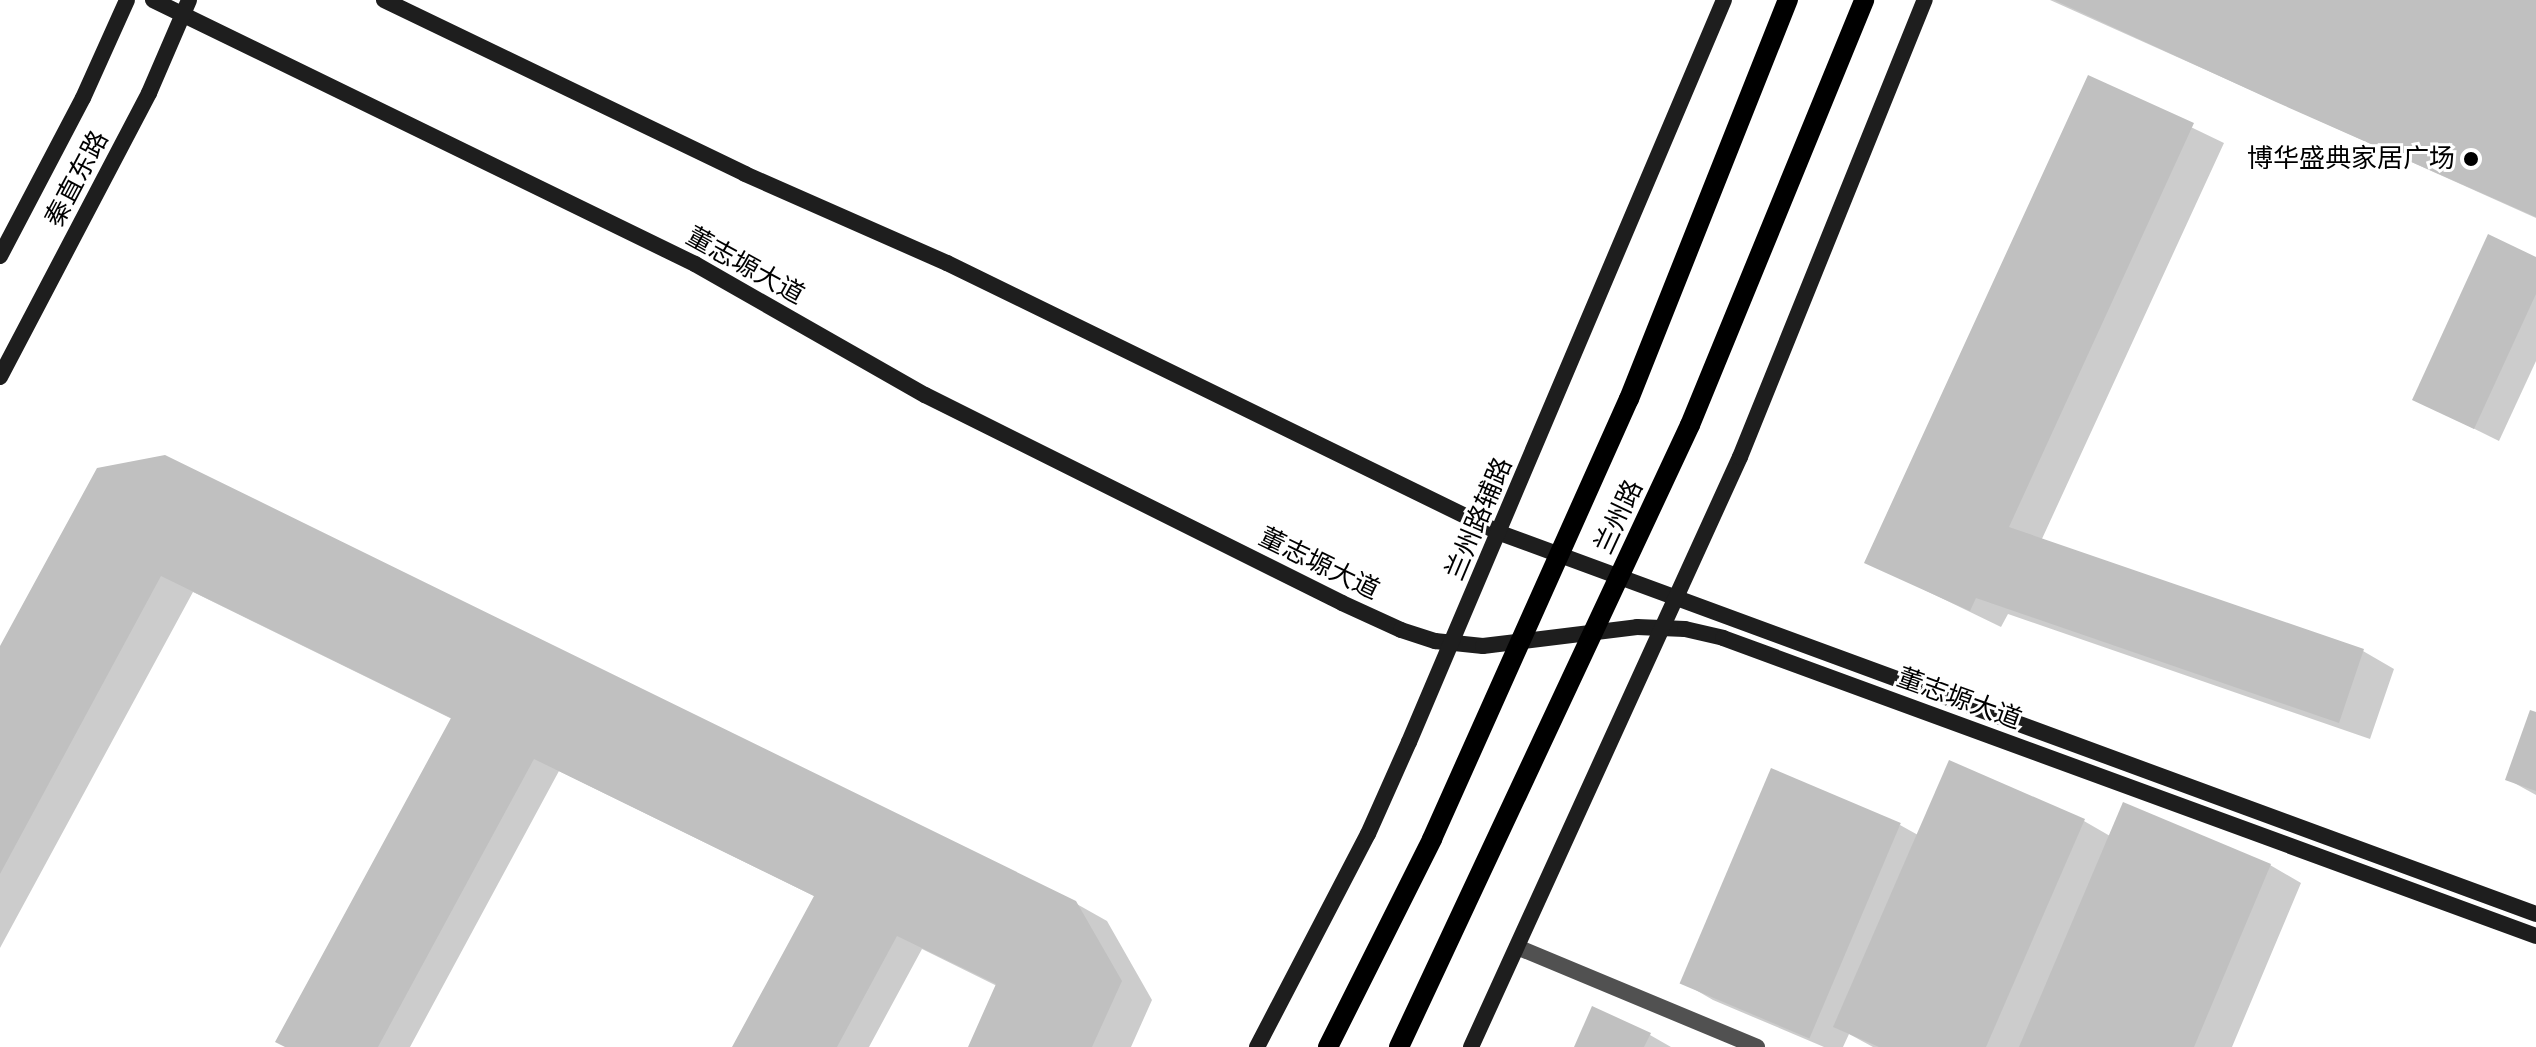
<!DOCTYPE html>
<html>
<head>
<meta charset="utf-8">
<style>
  body { margin:0 }
  #map { position:relative; width:2536px; height:1047px; overflow:hidden; background:#fff; font-family:"DejaVu Sans","Noto Sans SC",sans-serif }
  div>[style] { position:absolute }
  .shadow>* { inset:0; background:#0003 }
  .building>* { inset:0; background:#c0c0c0; transform-origin:0 0 }
  .lane>* { height:16px; margin:-8px; padding:0 8px; transform-origin:8px; border-radius:8px; background:#515151 }
  .secondary>* { height:16px; margin:-8px; padding:0 8px; transform-origin:8px; border-radius:8px; background:#1e1e1e }
  .primary>* { height:20px; margin:-10px; padding:0 10px; transform-origin:10px; border-radius:10px; background:#000 }
  .dots>* { width:22px; height:22px; translate:-50% -50%; box-sizing:border-box; border:4px solid #fff; border-radius:50% }
  span { translate:-50% -50%; white-space:nowrap; text-align:center; line-height:1.15; -webkit-text-stroke:6px #fff; paint-order:stroke }
  .poi-label { font-size:26px; color:#000 }
  .right { translate:-100% -50%; text-align:right }
  .street-label { font-size:26px; color:#000 }
</style>
</head>
<body>
<div id="map">
  <div class="shadow">
    <div style="clip-path:polygon(2050px 0,2536px 0,2536px 218px)"></div>
    <div style="clip-path:polygon(2089px 78px,2224px 143px,2041px 541px,2363px 651px,2394px 669px,2370px 739px,2008px 614px,2001px 627px,1867px 562px)"></div>
    <div style="clip-path:polygon(2536px 259px,2536px 361px,2499px 441px,2414px 399px)"></div>
    <div style="clip-path:polygon(98px 470px,1075px 903px,1107px 921px,1152px 1000px,1131px 1047px,970px 1047px,997px 986px,922px 949px,869px 1047px,734px 1047px,816px 897px,559px 771px,410px 1047px,288px 1047px,452px 719px,193px 592px,0 948px,0 651px)"></div>
    <div style="clip-path:polygon(2536px 714px,2536px 795px,2507px 779px)"></div>
    <div style="clip-path:polygon(1950px 762px,2084px 821px,2110px 836px,2270px 865px,2301px 883px,2232px 1047px,1873px 1047px,1849px 1034px,1843px 1047px,1824px 1047px,1713px 1000px,1682px 982px,1900px 825px,1918px 835px)"></div>
    <div style="clip-path:polygon(1650px 1035px,1671px 1047px,1576px 1047px)"></div>
  </div>
  <div class="building">
    <div style="clip-path:polygon(2054px 0,2536px 0,2536px 217px,2276px 102px)"></div>
    <div style="clip-path:polygon(2088px 75px,2194px 123px,2009px 527px,2364px 649px,2339px 723px,1976px 598px,1970px 611px,1864px 563px)"></div>
    <div style="clip-path:polygon(2488px 234px,2536px 257px,2536px 294px,2474px 429px,2412px 400px)"></div>
    <div style="clip-path:polygon(165px 455px,1076px 901px,1122px 981px,1092px 1047px,968px 1047px,996px 984px,897px 936px,837px 1047px,732px 1047px,814px 896px,534px 759px,378px 1047px,285px 1047px,275px 1042px,451px 718px,161px 576px,0 874px,0 646px,97px 468px)"></div>
    <div style="clip-path:polygon(2530px 710px,2536px 712px,2536px 791px,2505px 780px)"></div>
    <div style="clip-path:polygon(1949px 760px,2085px 819px,1986px 1047px,1879px 1047px,1833px 1027px)"></div>
    <div style="left:1771px;top:768px;width:141px;height:234px;rotate:23deg"></div>
    <div style="clip-path:polygon(2123px 802px,2271px 864px,2194px 1047px,2019px 1047px)"></div>
    <div style="clip-path:polygon(1592px 1006px,1651px 1033px,1644px 1047px,1574px 1047px)"></div>
  </div>
  <div class="lane">
    <div style="left:1517px;top:947px;width:260px;rotate:22.6deg"></div>
  </div>
  <div class="secondary">
    <div style="left:153px;top:0;width:603px;rotate:25.97deg"></div>
    <div style="left:695px;top:264px;width:265px;rotate:29.7deg"></div>
    <div style="left:925px;top:395px;width:466px;rotate:26.5deg"></div>
    <div style="left:1342px;top:603px;width:65px;rotate:24.6deg"></div>
    <div style="left:1401px;top:630px;width:36px;rotate:18deg"></div>
    <div style="left:1435px;top:641px;width:48px;rotate:5.9deg"></div>
    <div style="left:1483px;top:646px;width:155px;rotate:-7deg"></div>
    <div style="left:1637px;top:627px;width:48px;rotate:2.4deg"></div>
    <div style="left:1685px;top:629px;width:39px;rotate:13deg"></div>
    <div style="left:1723px;top:638px;width:866px;rotate:20.13deg"></div>
    <div style="left:384px;top:0;width:401px;rotate:25.7deg"></div>
    <div style="left:745px;top:174px;width:221px;rotate:23.8deg"></div>
    <div style="left:947px;top:263px;width:615px;rotate:26.02deg"></div>
    <div style="left:1500px;top:533px;width:1104px;rotate:20.19deg"></div>
    <div style="left:0;top:256px;width:178px;rotate:-62.3deg"></div>
    <div style="left:83px;top:98px;width:107px;rotate:-65.8deg"></div>
    <div style="left:0;top:377px;width:321px;rotate:-62.3deg"></div>
    <div style="left:149px;top:93px;width:101px;rotate:-66.7deg"></div>
    <div style="left:1257px;top:1047px;width:240px;rotate:-62.5deg"></div>
    <div style="left:1368px;top:834px;width:101px;rotate:-66deg"></div>
    <div style="left:1409px;top:742px;width:806px;rotate:-67deg"></div>
    <div style="left:1471px;top:1047px;width:648px;rotate:-65.49deg"></div>
    <div style="left:1740px;top:457px;width:493px;rotate:-68deg"></div>
  </div>
  <div class="primary">
    <div style="left:1328px;top:1047px;width:233px;rotate:-63.4deg"></div>
    <div style="left:1432px;top:839px;width:482px;rotate:-65.9deg"></div>
    <div style="left:1629px;top:399px;width:430px;rotate:-68.3deg"></div>
    <div style="left:1399px;top:1047px;width:687px;rotate:-64.93deg"></div>
    <div style="left:1690px;top:425px;width:459px;rotate:-67.7deg"></div>
  </div>
  <div class="dots">
    <div style="left:2471px;top:159px;background:#000"></div>
  </div>
  <div class="poi-label">
    <span class="right" style="left:2455px;top:159px">博华盛典家居广场</span>
  </div>
  <div class="street-label">
    <span style="left:77px;top:179px;rotate:-62deg">秦直东路</span>
    <span style="left:745px;top:266px;rotate:29deg">董志塬大道</span>
    <span style="left:1619px;top:517px;rotate:-65deg">兰州路</span>
    <span style="left:1479px;top:519px;rotate:-67deg">兰州路辅路</span>
    <span style="left:1319px;top:564px;rotate:26deg">董志塬大道</span>
    <span style="left:1959px;top:699px;rotate:20deg">董志塬大道</span>
  </div>
</div>
</body>
</html>
